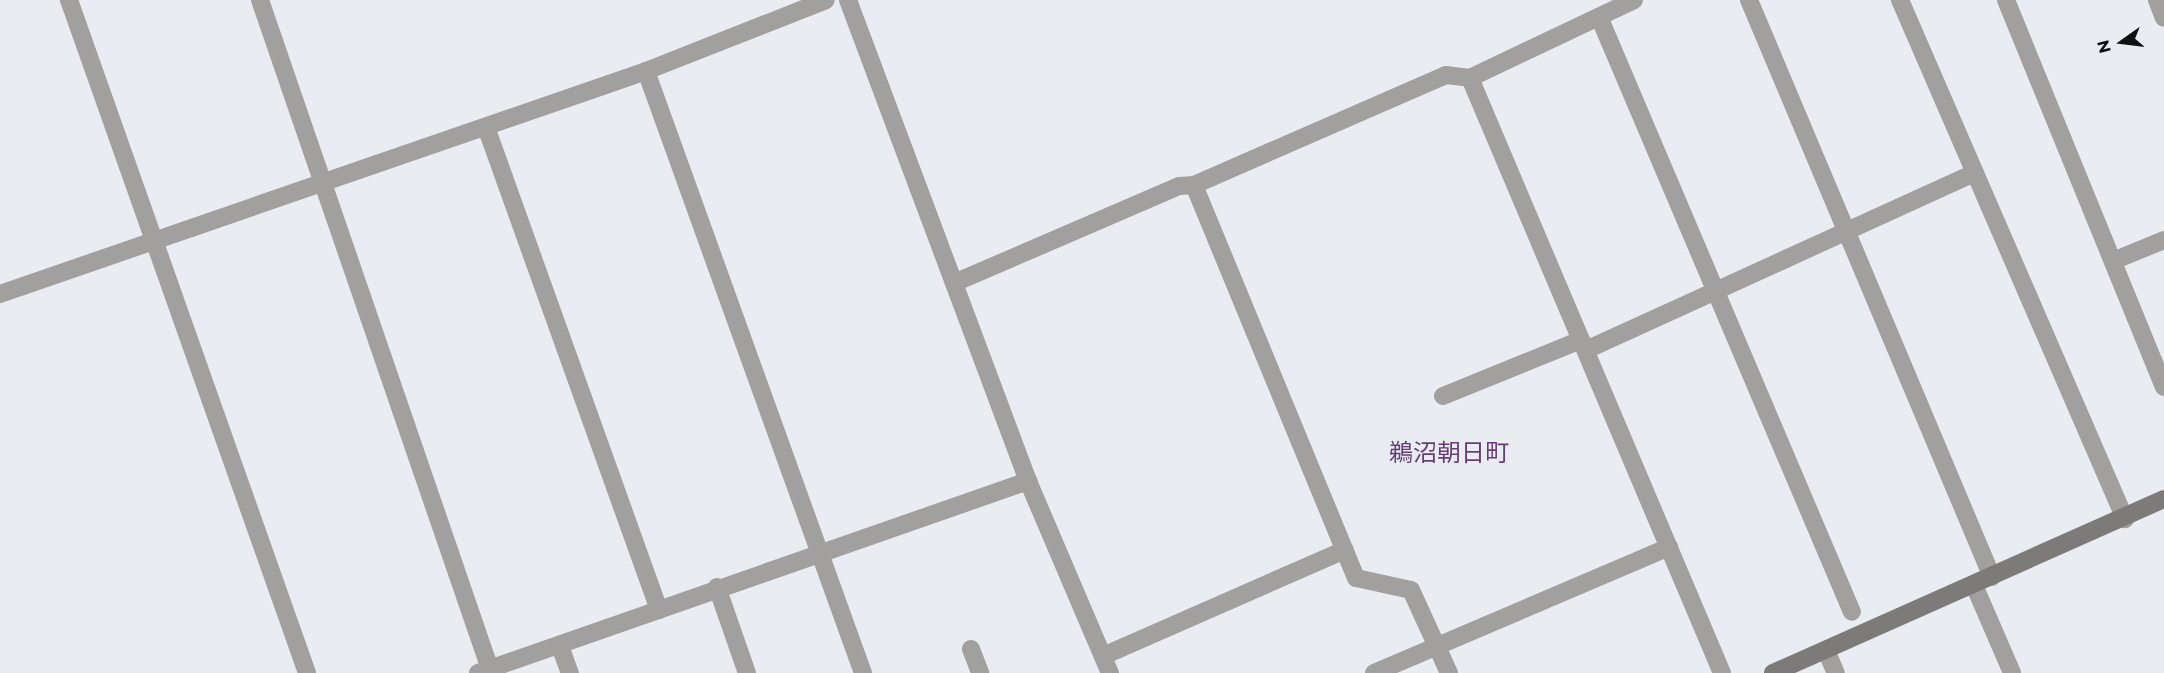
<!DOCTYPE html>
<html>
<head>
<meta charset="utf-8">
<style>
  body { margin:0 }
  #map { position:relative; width:2164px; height:673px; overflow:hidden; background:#e9edf1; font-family:Montserrat,"Noto Sans JP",sans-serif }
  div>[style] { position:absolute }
  .street>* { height:18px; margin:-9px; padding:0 9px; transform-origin:9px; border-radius:9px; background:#a2a09e }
  .secondary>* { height:18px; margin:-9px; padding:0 9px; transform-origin:9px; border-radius:9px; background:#7d7b79 }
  span { translate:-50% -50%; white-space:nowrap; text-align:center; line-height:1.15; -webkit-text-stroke:4.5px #e9edf1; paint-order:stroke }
  .quarter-label { font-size:24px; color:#663e75 }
  .north { position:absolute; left:2092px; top:12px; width:60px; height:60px; -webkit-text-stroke:4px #e9edf1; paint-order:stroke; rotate:256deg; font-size:16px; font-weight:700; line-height:24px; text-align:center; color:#0f1012 }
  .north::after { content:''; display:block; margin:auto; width:21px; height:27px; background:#0f1012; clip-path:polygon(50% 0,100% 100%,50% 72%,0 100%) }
</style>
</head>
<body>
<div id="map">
  <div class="street">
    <div style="left:69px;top:0;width:714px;rotate:70.52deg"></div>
    <div style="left:260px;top:0;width:707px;rotate:71.03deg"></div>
    <div style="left:848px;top:0;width:514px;rotate:69.48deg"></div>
    <div style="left:1028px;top:481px;width:209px;rotate:66.9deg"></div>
    <div style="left:1634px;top:0;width:182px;rotate:154.6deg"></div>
    <div style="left:1470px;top:78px;width:646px;rotate:67.05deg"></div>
    <div style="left:1749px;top:0;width:626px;rotate:67.16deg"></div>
    <div style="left:1900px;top:0;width:566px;rotate:66.56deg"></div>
    <div style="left:2006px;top:0;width:418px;rotate:67.8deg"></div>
    <div style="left:2157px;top:0;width:19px;rotate:69deg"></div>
    <div style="left:1600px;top:19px;width:644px;rotate:66.98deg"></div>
    <div style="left:646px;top:71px;width:640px;rotate:70.18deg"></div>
    <div style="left:486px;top:127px;width:513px;rotate:70.29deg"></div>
    <div style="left:2113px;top:261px;width:55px;rotate:-22.4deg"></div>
    <div style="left:954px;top:283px;width:245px;rotate:-23.3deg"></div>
    <div style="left:1179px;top:186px;width:15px;rotate:-4deg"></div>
    <div style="left:0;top:294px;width:683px;rotate:-19.04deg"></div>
    <div style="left:646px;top:71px;width:193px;rotate:-21.5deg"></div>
    <div style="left:1586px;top:350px;width:427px;rotate:-24.5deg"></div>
    <div style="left:1443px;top:396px;width:149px;rotate:-22.1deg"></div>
    <div style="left:1974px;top:585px;width:96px;rotate:66.6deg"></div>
    <div style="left:717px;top:587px;width:91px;rotate:70.8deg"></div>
    <div style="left:560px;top:646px;width:29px;rotate:70deg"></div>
    <div style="left:971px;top:649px;width:26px;rotate:69deg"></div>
    <div style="left:1826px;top:650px;width:25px;rotate:67deg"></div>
    <div style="left:1103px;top:656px;width:264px;rotate:-23.7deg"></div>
    <div style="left:478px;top:673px;width:583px;rotate:-19.24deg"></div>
    <div style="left:1374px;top:673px;width:321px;rotate:-23.1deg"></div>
    <div style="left:1449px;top:673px;width:91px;rotate:-114.6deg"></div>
    <div style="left:1411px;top:590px;width:56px;rotate:-167.7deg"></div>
    <div style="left:1356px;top:578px;width:425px;rotate:-112.4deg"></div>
    <div style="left:1194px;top:185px;width:275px;rotate:-23.6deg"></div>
    <div style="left:1446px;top:75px;width:24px;rotate:7deg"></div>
  </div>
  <div class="secondary">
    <div style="left:1773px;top:673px;width:428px;rotate:-24deg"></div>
  </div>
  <div class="quarter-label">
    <span style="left:1449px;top:453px">鵜沼朝日町</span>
  </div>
  <div class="north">N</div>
</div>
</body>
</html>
